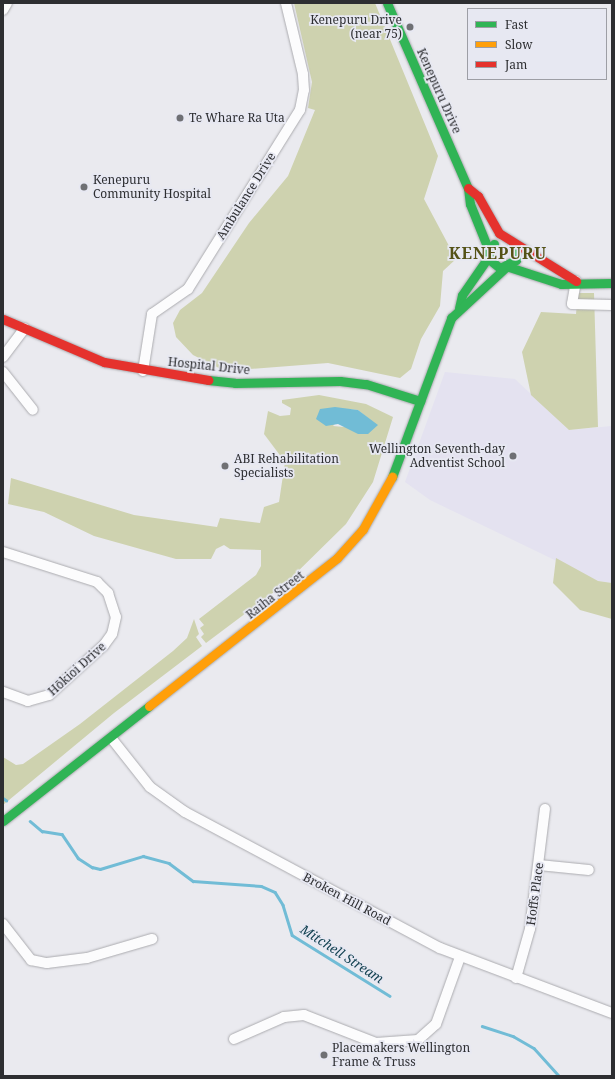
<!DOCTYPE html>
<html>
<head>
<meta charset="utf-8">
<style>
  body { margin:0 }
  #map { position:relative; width:615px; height:1079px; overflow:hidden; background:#eaeaef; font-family:"Noto Serif",serif }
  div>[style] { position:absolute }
  .education>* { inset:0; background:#e4e2f0 }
  .green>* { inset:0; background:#ced2af }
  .water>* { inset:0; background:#71bcd6 }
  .stream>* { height:2.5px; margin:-1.25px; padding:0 1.25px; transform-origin:1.25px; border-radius:1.25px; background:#71bcd6 }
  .roads { filter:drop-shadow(0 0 1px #ababaf) drop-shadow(0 0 1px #ababaf) }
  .street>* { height:10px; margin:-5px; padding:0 5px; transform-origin:5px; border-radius:5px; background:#fcfcfd }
  .fast>* { height:9px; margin:-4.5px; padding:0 4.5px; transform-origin:4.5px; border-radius:4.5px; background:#30b455 }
  .slow>* { height:9px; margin:-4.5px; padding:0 4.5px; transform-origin:4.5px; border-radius:4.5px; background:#ff9f0a }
  .jam>* { height:9px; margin:-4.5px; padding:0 4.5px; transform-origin:4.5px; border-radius:4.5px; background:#e5322d }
  .dots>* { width:11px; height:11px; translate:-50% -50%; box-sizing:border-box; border:2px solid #e7e8f2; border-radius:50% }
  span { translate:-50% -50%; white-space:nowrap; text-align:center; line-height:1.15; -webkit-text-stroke:3.5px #e7e8f2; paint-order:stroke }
  .poi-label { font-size:12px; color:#2d2e31 }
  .right { translate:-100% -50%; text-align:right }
  .left { translate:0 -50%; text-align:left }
  .street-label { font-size:12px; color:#2d2e31 }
  .water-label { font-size:13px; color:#154352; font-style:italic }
  .district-label { font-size:16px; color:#545216; font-weight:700; letter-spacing:1px }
  .frame { position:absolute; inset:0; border:4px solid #2d2e31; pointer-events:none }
  .legend { position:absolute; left:467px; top:8px; width:140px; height:72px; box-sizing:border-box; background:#e7e8f2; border:1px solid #9d9ea5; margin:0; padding:5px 7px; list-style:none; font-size:12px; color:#2d2e31 }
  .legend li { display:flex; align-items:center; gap:8px; height:20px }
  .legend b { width:20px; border:1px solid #9d9ea5 }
</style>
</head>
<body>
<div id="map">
  <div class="education">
    <div style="clip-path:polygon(445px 372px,515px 379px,569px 430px,612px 426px,612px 583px,598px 581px,430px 500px,405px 482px)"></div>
  </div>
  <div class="green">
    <div style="clip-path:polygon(294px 3px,375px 3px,438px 156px,424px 199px,456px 259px,443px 271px,440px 306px,421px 339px,411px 369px,400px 378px,328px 363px,225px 371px,193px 355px,176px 337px,173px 323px,180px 310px,202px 293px,249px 223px,288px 176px,315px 110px,308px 108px,312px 82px)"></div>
    <div style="clip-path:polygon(578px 293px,594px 293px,598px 427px,569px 430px,531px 395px,522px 352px,541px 312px,576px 314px)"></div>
    <div style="clip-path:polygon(evenodd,319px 395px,366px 404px,393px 417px,373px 482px,346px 524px,286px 583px,206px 643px,201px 637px,204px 634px,200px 628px,204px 625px,199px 619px,256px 575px,261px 566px,261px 550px,230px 549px,224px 545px,216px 549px,211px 559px,176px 559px,94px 536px,44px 512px,8px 504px,11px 478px,134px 515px,217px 527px,220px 518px,260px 523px,264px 507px,279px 502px,285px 462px,264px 434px,268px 411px,280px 416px,290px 415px,291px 408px,282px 403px,282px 400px,319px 395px,348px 409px,358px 410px,369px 419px,344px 427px,333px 426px,348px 409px)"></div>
    <div style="clip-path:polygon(556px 558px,598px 581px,612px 583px,612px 619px,580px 610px,553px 583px)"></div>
    <div style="clip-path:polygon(194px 619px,199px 634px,196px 637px,202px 646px,114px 713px,3px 805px,3px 757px,16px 765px,23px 764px,80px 724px,173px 651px,187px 638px)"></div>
  </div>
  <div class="water">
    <div style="clip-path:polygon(335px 407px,358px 410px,378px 425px,368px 434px,358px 434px,338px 424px,326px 426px,316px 419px,320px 409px)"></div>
  </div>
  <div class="stream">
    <div style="left:3px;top:798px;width:4px;rotate:34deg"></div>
    <div style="left:30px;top:821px;width:16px;rotate:40deg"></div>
    <div style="left:42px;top:831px;width:20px;rotate:9deg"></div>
    <div style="left:62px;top:834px;width:29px;rotate:56deg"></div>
    <div style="left:78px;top:858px;width:17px;rotate:33deg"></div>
    <div style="left:92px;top:867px;width:8px;rotate:14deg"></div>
    <div style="left:100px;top:869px;width:45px;rotate:-16.8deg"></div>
    <div style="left:143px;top:856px;width:27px;rotate:15deg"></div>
    <div style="left:169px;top:863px;width:30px;rotate:37deg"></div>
    <div style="left:193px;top:881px;width:68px;rotate:4.2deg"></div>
    <div style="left:261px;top:886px;width:15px;rotate:23deg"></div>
    <div style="left:275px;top:892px;width:15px;rotate:58deg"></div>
    <div style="left:283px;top:905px;width:31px;rotate:73deg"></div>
    <div style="left:292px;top:935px;width:115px;rotate:31.9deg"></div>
    <div style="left:482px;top:1026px;width:33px;rotate:18deg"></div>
    <div style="left:513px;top:1036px;width:24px;rotate:30deg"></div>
    <div style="left:534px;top:1048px;width:38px;rotate:48deg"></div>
  </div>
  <div class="roads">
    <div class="street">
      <div style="left:3px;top:10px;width:8px;rotate:-60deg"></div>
      <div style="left:576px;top:281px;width:23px;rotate:100deg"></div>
      <div style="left:572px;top:304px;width:40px;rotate:1.4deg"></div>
      <div style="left:3px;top:357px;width:36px;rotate:-53deg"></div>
      <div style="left:143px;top:371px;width:58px;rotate:-81deg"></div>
      <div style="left:152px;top:314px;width:44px;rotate:-34.8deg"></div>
      <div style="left:188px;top:289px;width:211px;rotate:-58deg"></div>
      <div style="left:300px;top:110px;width:20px;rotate:-79deg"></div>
      <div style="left:304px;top:90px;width:16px;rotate:-94deg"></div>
      <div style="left:303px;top:74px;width:73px;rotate:-103.5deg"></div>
      <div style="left:3px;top:372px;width:48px;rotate:51.7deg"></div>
      <div style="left:3px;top:552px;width:99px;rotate:17.7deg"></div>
      <div style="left:97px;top:582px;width:16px;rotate:45deg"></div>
      <div style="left:108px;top:593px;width:25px;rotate:72deg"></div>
      <div style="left:116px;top:617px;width:17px;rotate:103deg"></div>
      <div style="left:112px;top:634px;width:14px;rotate:126deg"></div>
      <div style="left:104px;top:645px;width:74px;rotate:137.7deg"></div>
      <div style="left:49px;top:695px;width:22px;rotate:164deg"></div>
      <div style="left:28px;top:701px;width:27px;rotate:-160deg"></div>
      <div style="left:112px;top:739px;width:61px;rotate:51.6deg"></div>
      <div style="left:150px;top:787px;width:43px;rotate:35.5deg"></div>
      <div style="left:185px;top:812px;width:289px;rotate:28.1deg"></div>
      <div style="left:440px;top:948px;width:184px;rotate:20.7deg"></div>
      <div style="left:539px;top:865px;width:50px;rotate:5.7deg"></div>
      <div style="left:3px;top:924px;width:46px;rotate:52.1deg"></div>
      <div style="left:31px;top:960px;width:16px;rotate:11deg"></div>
      <div style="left:47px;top:963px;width:40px;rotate:-7.1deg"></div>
      <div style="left:87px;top:958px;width:68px;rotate:-16.3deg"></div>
      <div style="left:516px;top:978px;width:51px;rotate:-74.1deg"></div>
      <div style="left:530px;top:929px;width:121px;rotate:-82.9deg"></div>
      <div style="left:234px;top:1039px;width:55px;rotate:-23.7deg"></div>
      <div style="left:284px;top:1017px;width:20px;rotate:-6deg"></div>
      <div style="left:304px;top:1015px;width:77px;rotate:21.3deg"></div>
      <div style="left:376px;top:1043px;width:42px;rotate:-4.1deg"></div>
      <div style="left:418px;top:1040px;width:24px;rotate:-42deg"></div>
      <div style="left:436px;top:1024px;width:71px;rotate:-70.3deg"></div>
    </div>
    <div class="fast">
      <div style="left:387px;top:3px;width:202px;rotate:66.4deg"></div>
      <div style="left:468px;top:188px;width:16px;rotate:83deg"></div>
      <div style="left:470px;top:204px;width:51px;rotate:68deg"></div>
      <div style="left:494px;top:244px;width:9px;rotate:126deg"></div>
      <div style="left:489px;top:251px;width:9px;rotate:84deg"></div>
      <div style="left:490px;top:260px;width:13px;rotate:39deg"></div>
      <div style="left:500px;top:268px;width:18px;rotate:-27deg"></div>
      <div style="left:516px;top:260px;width:16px;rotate:-101deg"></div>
      <div style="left:509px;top:267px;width:55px;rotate:18.1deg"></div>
      <div style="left:561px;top:284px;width:51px;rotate:-1.1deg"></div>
      <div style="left:459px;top:308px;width:13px;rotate:-77deg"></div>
      <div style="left:462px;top:295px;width:47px;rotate:-55.3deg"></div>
      <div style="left:208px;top:380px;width:27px;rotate:6deg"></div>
      <div style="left:235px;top:383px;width:105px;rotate:-1.1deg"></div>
      <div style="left:340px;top:381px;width:26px;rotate:7deg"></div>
      <div style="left:366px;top:384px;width:57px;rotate:17.5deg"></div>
      <div style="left:392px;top:477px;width:170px;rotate:-69.6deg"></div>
      <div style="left:451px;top:318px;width:74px;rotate:-42.8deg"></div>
      <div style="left:3px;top:821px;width:186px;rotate:-38.2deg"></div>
    </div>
    <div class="slow">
      <div style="left:149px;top:706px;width:239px;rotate:-38.2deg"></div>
      <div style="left:337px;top:558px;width:39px;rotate:-48deg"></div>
      <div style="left:363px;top:529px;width:60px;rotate:-60.9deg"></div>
    </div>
    <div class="jam">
      <div style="left:468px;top:188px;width:13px;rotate:39deg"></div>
      <div style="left:478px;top:196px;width:43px;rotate:60.4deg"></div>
      <div style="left:499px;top:233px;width:91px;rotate:31.9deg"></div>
      <div style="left:3px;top:319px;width:110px;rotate:23.1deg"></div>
      <div style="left:104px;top:362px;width:106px;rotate:9.8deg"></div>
    </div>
  </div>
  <div class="dots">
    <div style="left:410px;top:27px;background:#6f7074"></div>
    <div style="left:180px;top:118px;background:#6f7074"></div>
    <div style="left:84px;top:187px;background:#6f7074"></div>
    <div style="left:513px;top:456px;background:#6f7074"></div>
    <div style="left:225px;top:466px;background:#6f7074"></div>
    <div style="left:324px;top:1055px;background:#6f7074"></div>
  </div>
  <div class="poi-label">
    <span class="right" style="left:402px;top:27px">Kenepuru Drive<br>(near 75)</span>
    <span class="left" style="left:189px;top:118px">Te Whare Ra Uta</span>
    <span class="left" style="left:93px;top:187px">Kenepuru<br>Community Hospital</span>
    <span class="right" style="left:505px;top:456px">Wellington Seventh-day<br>Adventist School</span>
    <span class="left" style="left:234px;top:466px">ABI Rehabilitation<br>Specialists</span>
    <span class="left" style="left:332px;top:1055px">Placemakers Wellington<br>Frame &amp; Truss</span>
  </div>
  <div class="street-label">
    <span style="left:439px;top:91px;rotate:66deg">Kenepuru Drive</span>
    <span style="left:246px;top:196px;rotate:-58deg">Ambulance Drive</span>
    <span style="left:209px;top:366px;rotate:6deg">Hospital Drive</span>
    <span style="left:275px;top:595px;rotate:-38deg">Raiha Street</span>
    <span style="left:77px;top:669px;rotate:-42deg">Hōkioi Drive</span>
    <span style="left:535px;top:894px;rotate:-82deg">Hoffs Place</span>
    <span style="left:347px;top:899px;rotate:28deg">Broken Hill Road</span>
  </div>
  <div class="water-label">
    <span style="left:342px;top:954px;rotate:33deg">Mitchell Stream</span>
  </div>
  <div class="district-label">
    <span style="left:498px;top:253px">KENEPURU</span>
  </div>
  <div class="frame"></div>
  <ul class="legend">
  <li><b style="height:5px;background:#30b455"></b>Fast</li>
  <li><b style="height:5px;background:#ff9f0a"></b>Slow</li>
  <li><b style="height:5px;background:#e5322d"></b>Jam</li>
  </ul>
</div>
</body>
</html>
